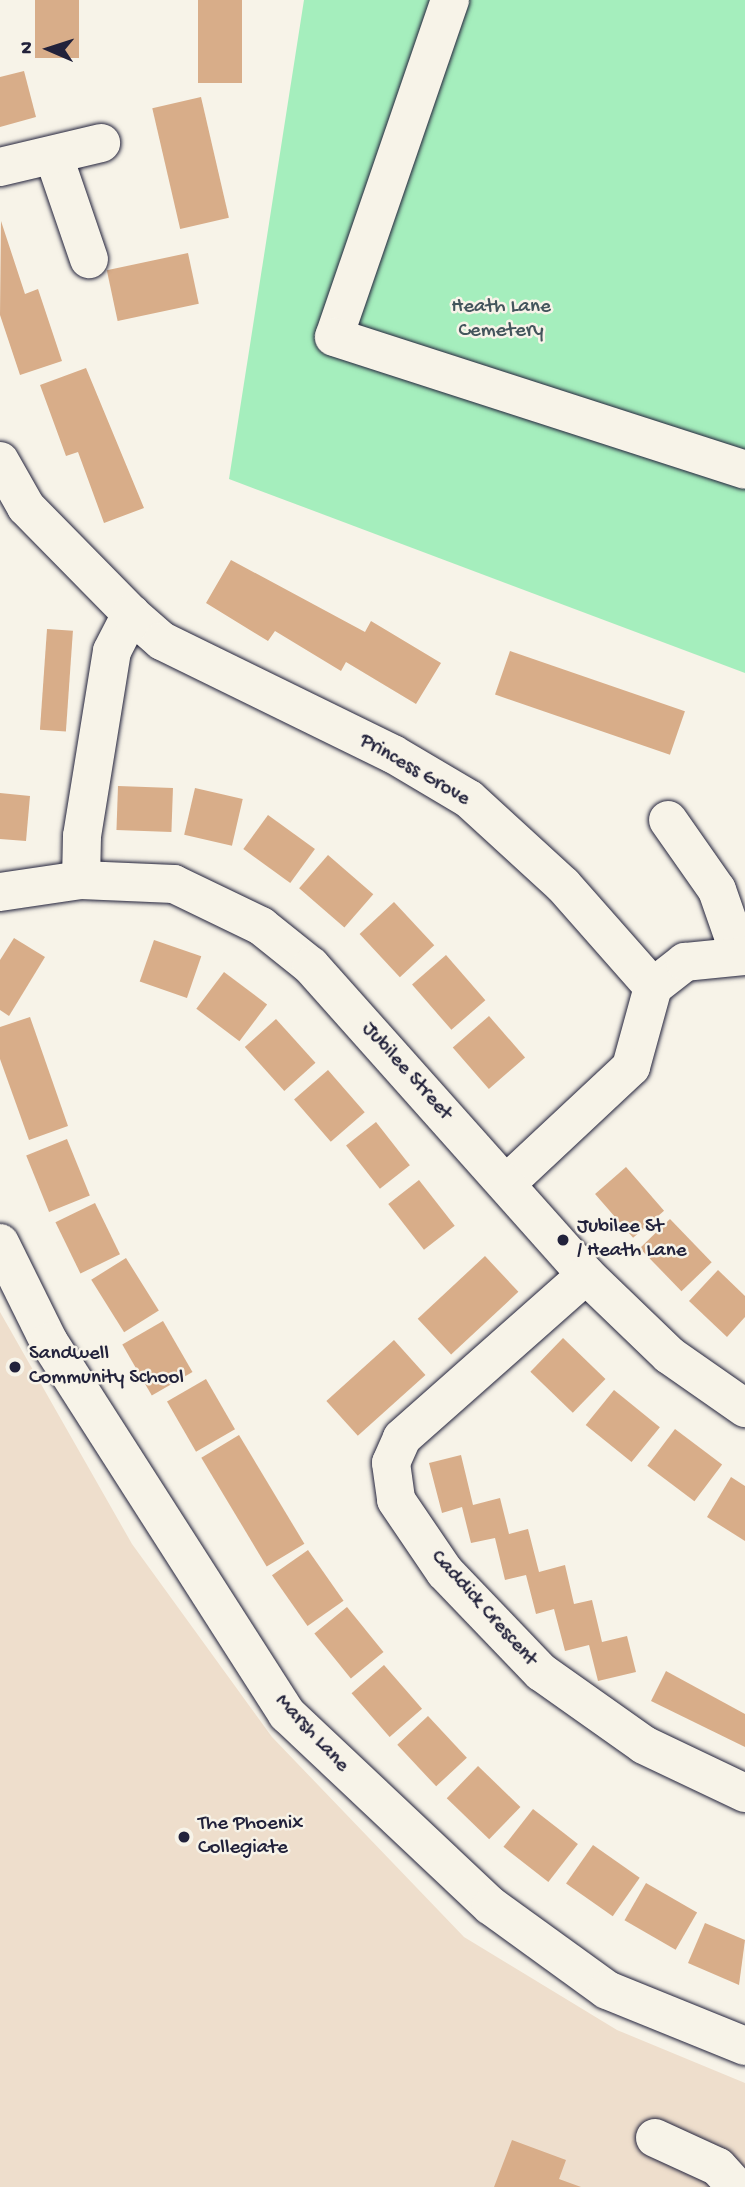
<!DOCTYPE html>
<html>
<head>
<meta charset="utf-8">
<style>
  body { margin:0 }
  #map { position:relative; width:745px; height:2187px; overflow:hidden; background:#f7f3e8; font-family:"Gochi Hand",sans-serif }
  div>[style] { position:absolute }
  .built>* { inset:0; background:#eedecc }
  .green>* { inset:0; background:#a5eebd }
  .building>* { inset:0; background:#d8ad89; transform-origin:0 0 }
  .roads { filter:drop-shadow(0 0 2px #22223b) drop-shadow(0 0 2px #22223b) }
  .minor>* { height:38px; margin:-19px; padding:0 19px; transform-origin:19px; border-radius:19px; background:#f7f3e8 }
  .dots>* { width:19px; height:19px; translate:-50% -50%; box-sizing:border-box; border:4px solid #f7f3e8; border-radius:50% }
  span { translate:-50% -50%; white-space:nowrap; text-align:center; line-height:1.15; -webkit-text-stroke:5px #f7f3e8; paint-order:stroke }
  .park-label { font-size:21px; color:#43555c }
  .street-label { font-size:21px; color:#22223b }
  .poi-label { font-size:21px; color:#22223b }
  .left { translate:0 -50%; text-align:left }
  .north { position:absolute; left:14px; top:14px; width:70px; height:70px; -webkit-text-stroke:5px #f7f3e8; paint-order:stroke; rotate:273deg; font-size:19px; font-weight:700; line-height:28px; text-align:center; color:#22223b }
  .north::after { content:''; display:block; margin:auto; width:24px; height:32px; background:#22223b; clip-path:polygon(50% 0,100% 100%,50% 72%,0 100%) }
</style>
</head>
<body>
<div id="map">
  <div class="built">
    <div style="clip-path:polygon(0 1312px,132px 1544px,272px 1737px,464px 1937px,617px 2030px,745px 2083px,745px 2187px,0 2187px)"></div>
  </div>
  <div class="green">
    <div style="clip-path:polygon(304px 0,745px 0,745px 673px,229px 479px)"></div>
  </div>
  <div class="building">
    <div style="left:35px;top:0;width:44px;height:58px"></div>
    <div style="left:198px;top:0;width:44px;height:83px"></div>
    <div style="clip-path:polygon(24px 71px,36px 117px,0 127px,0 77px)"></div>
    <div style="left:201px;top:97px;width:124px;height:50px;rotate:77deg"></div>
    <div style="clip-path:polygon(1px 221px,25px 294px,38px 289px,62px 361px,20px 375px,0 315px)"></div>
    <div style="left:188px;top:253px;width:52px;height:83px;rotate:78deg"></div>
    <div style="clip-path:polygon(86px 368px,144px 508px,104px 523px,78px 452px,66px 456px,40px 385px)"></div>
    <div style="clip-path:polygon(231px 560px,365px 632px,371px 621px,441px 663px,416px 704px,346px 662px,341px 671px,275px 631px,268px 641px,206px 603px)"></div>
    <div style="left:47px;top:629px;width:26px;height:101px;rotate:4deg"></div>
    <div style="left:510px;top:651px;width:185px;height:46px;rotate:19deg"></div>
    <div style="left:118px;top:786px;width:55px;height:44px;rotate:2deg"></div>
    <div style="left:195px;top:788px;width:49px;height:48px;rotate:13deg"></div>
    <div style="clip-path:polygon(0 793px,30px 796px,26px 841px,0 839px)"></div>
    <div style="left:268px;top:815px;width:58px;height:42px;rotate:36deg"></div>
    <div style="left:328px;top:855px;width:60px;height:44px;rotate:41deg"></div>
    <div style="left:394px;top:902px;width:59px;height:47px;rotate:47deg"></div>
    <div style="clip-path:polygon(14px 938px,45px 957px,9px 1016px,0 1010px,0 960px)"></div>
    <div style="left:154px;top:940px;width:50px;height:44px;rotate:19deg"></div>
    <div style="left:446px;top:955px;width:60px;height:45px;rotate:49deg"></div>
    <div style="left:224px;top:972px;width:54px;height:46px;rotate:37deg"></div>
    <div style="left:489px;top:1016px;width:55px;height:48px;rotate:49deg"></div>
    <div style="clip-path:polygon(30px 1017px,68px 1126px,29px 1140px,0 1059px,0 1027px)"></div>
    <div style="left:276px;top:1019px;width:59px;height:42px;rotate:48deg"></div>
    <div style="left:328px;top:1070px;width:56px;height:45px;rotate:49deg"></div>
    <div style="left:376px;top:1122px;width:55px;height:38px;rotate:52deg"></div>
    <div style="left:67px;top:1139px;width:61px;height:44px;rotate:68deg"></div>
    <div style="left:626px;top:1167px;width:58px;height:41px;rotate:49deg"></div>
    <div style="left:419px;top:1180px;width:58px;height:39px;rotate:52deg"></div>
    <div style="left:95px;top:1203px;width:57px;height:44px;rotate:64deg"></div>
    <div style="left:670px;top:1219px;width:60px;height:42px;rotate:46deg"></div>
    <div style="left:485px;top:1256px;width:49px;height:92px;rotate:47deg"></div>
    <div style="left:126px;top:1258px;width:62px;height:41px;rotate:58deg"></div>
    <div style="clip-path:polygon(718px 1270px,745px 1296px,745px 1317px,727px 1337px,689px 1301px)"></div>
    <div style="left:163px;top:1321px;width:59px;height:47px;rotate:60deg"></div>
    <div style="left:563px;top:1338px;width:59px;height:47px;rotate:44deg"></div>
    <div style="left:394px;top:1340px;width:47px;height:91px;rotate:48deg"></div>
    <div style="left:206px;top:1379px;width:58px;height:45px;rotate:60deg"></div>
    <div style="left:614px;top:1390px;width:59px;height:45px;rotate:39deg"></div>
    <div style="left:675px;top:1429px;width:59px;height:46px;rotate:37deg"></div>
    <div style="left:239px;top:1435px;width:127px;height:44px;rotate:59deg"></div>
    <div style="clip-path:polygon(461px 1455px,473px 1505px,500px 1498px,509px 1534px,528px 1529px,539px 1572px,565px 1565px,574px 1604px,592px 1600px,602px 1642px,627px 1636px,636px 1672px,598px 1681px,589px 1645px,565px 1651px,554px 1609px,536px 1614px,526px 1575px,505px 1580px,495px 1538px,471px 1543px,462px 1507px,442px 1513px,429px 1463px)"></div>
    <div style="clip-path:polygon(731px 1477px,745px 1486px,745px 1541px,707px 1517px)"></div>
    <div style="left:308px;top:1550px;width:62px;height:44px;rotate:55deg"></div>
    <div style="left:347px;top:1607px;width:58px;height:42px;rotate:51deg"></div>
    <div style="left:384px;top:1665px;width:58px;height:43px;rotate:49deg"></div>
    <div style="clip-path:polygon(666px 1671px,745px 1714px,745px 1747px,651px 1701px)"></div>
    <div style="left:428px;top:1716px;width:57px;height:42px;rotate:47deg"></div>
    <div style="left:478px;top:1766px;width:59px;height:45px;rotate:44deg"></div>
    <div style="left:533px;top:1809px;width:57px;height:48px;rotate:38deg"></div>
    <div style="left:593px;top:1845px;width:57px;height:47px;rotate:35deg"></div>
    <div style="left:646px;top:1883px;width:59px;height:43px;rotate:30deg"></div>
    <div style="clip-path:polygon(705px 1923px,745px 1940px,739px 1985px,688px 1963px)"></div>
    <div style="clip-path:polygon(512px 2140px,566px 2160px,559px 2179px,581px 2187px,494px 2187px)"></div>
  </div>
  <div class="roads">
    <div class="minor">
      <div style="left:450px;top:0;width:356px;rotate:109deg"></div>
      <div style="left:334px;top:337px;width:432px;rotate:17.9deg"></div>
      <div style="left:54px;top:157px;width:108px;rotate:71.1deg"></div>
      <div style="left:0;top:167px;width:104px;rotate:-13.4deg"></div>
      <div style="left:0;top:461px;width:53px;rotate:60.5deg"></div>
      <div style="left:26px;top:507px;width:150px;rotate:45.5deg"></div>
      <div style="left:668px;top:820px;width:85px;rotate:55deg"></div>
      <div style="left:717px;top:890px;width:70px;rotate:70.8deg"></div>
      <div style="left:81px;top:880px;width:44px;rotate:-88.7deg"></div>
      <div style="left:82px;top:836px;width:187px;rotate:-80.8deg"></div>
      <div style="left:112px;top:651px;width:42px;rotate:-62.8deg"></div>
      <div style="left:131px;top:614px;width:41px;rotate:41.1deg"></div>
      <div style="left:162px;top:641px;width:257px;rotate:26.1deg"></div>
      <div style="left:393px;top:754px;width:88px;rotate:30.6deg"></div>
      <div style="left:469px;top:799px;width:127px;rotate:42.5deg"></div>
      <div style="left:563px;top:885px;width:136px;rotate:48.6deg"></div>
      <div style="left:653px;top:987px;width:83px;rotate:105.4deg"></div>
      <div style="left:631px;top:1067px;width:171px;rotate:136.9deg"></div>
      <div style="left:0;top:892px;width:82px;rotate:-8.4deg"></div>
      <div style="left:81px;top:880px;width:93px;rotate:2.5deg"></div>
      <div style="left:174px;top:884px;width:97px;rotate:25.8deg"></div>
      <div style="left:261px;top:926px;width:64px;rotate:38.7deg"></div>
      <div style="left:311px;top:966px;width:414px;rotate:48.3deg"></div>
      <div style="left:586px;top:1275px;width:115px;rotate:43.9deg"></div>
      <div style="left:669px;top:1355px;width:93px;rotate:34.9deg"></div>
      <div style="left:653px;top:987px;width:41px;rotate:-38deg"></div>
      <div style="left:685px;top:962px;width:60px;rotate:-5.7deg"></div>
      <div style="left:0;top:1243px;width:110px;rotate:63.7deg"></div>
      <div style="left:49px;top:1342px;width:442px;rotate:57.4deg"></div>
      <div style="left:287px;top:1714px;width:280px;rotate:43.3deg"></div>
      <div style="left:491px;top:1906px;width:143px;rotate:35.9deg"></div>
      <div style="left:607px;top:1990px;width:149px;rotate:22.1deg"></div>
      <div style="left:586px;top:1275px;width:246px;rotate:138.5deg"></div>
      <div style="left:402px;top:1438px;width:27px;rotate:114deg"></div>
      <div style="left:391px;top:1463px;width:37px;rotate:82deg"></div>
      <div style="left:396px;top:1500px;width:87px;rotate:55.8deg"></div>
      <div style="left:445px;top:1572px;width:139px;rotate:46.2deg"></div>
      <div style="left:541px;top:1672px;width:126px;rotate:35.3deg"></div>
      <div style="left:644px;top:1745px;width:112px;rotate:25.4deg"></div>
      <div style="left:655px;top:2138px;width:69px;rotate:24.7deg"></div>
      <div style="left:718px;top:2167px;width:27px;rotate:48deg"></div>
    </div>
  </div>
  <div class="dots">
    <div style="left:563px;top:1240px;background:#22223b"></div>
    <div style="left:15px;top:1367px;background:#22223b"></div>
    <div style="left:184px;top:1837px;background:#22223b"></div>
  </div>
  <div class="park-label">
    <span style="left:501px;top:320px">Heath Lane<br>Cemetery</span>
  </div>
  <div class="street-label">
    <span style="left:414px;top:771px;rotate:30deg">Princess Grove</span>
    <span style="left:406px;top:1072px;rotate:48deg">Jubilee Street</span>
    <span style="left:483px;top:1609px;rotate:48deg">Caddick Crescent</span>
    <span style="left:311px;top:1734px;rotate:47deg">Marsh Lane</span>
  </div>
  <div class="poi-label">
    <span class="left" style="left:577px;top:1240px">Jubilee St<br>/ Heath Lane</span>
    <span class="left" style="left:29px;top:1367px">Sandwell<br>Community School</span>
    <span class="left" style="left:198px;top:1837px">The Phoenix<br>Collegiate</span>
  </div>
  <div class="north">N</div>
</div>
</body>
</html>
